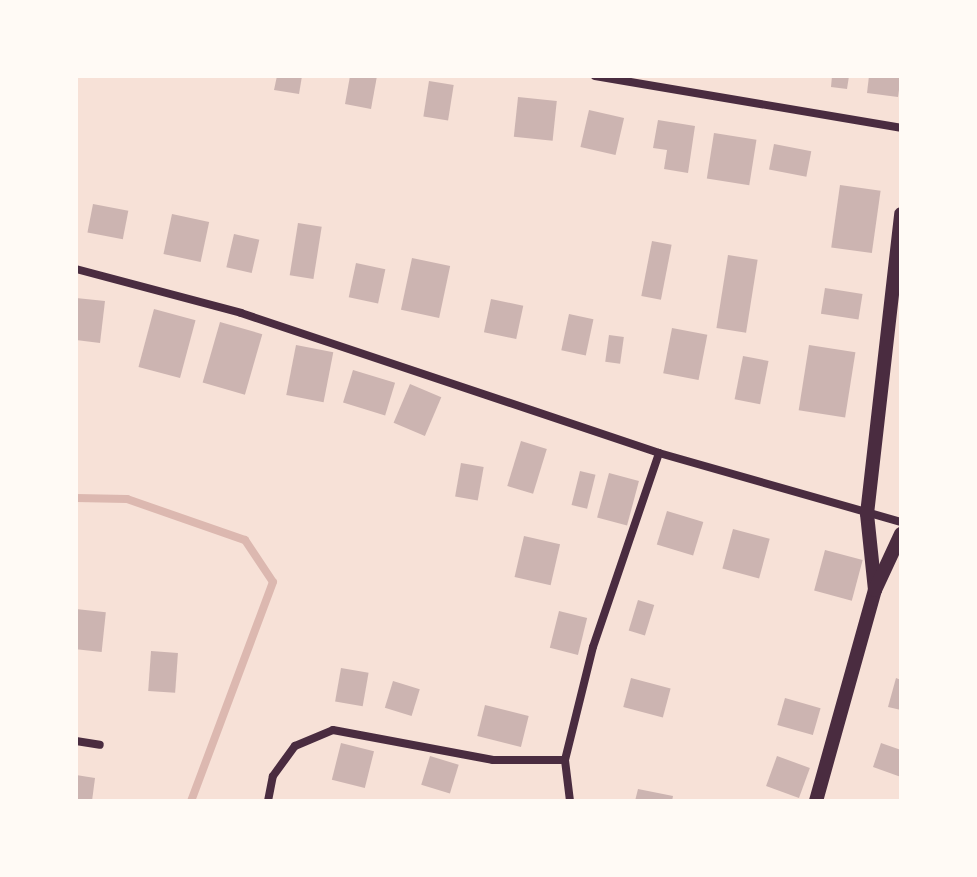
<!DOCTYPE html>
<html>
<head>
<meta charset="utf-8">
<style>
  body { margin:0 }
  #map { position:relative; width:977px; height:877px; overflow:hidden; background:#f7e1d7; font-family:"Source Sans 3",sans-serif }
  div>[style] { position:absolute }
  .stream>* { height:8px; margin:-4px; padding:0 4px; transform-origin:4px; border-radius:4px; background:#dcb8b0 }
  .building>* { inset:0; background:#ccb4b1; transform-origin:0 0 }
  .minor>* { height:8px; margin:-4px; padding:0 4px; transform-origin:4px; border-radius:4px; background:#4a2c40 }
  .tertiary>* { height:14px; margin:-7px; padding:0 7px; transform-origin:7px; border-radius:7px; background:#4a2c40 }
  span { translate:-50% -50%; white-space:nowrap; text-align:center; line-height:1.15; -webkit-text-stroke:7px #fffaf5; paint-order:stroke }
  .frame { position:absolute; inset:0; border:78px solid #fffaf5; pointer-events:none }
</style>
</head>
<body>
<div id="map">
  <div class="stream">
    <div style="left:76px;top:498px;width:51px;rotate:1.1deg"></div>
    <div style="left:127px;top:499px;width:125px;rotate:19.2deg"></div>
    <div style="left:245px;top:540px;width:50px;rotate:56.3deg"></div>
    <div style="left:273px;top:582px;width:234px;rotate:110.5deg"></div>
  </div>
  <div class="building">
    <div style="clip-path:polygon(277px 76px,302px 76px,299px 94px,274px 90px)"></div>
    <div style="clip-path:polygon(350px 76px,377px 76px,371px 109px,345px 104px)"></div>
    <div style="clip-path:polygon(832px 76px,849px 76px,847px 89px,831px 87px)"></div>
    <div style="clip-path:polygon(869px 76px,901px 76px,898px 97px,867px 93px)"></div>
    <div style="left:429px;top:81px;width:25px;height:36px;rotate:9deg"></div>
    <div style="left:518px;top:97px;width:39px;height:40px;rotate:6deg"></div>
    <div style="left:589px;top:110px;width:36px;height:38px;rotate:13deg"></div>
    <div style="clip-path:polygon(658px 120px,695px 126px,688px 173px,664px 169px,667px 150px,653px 148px)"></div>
    <div style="left:714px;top:133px;width:43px;height:46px;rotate:9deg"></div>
    <div style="left:774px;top:144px;width:38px;height:26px;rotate:11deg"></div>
    <div style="left:840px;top:185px;width:41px;height:63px;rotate:8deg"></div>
    <div style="left:93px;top:204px;width:36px;height:29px;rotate:11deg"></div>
    <div style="left:172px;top:214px;width:38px;height:41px;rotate:12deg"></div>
    <div style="left:298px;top:223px;width:24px;height:53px;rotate:9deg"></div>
    <div style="left:234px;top:234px;width:26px;height:34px;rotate:13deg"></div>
    <div style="left:652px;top:241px;width:20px;height:56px;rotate:11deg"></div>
    <div style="left:728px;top:255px;width:30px;height:74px;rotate:9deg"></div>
    <div style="left:412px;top:258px;width:39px;height:53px;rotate:12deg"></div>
    <div style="left:356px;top:263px;width:30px;height:35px;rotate:12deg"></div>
    <div style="left:825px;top:288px;width:38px;height:26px;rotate:9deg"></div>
    <div style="clip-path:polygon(76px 298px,105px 301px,100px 343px,76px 340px)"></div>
    <div style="left:491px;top:299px;width:33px;height:34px;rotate:12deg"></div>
    <div style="left:154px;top:309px;width:43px;height:60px;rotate:15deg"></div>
    <div style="left:569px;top:314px;width:25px;height:37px;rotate:12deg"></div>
    <div style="left:220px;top:322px;width:44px;height:63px;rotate:16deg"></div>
    <div style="left:672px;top:328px;width:36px;height:46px;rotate:11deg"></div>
    <div style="left:609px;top:335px;width:15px;height:27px;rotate:8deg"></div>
    <div style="left:296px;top:345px;width:38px;height:51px;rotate:11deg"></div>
    <div style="left:809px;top:345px;width:47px;height:66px;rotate:9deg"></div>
    <div style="left:743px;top:356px;width:26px;height:44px;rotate:11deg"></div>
    <div style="left:353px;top:370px;width:44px;height:34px;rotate:17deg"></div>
    <div style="left:410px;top:384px;width:34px;height:42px;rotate:23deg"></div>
    <div style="left:521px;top:441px;width:27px;height:47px;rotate:17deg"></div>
    <div style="left:461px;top:463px;width:23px;height:34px;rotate:10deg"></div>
    <div style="left:580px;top:471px;width:16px;height:35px;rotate:14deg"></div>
    <div style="left:609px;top:473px;width:31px;height:46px;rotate:15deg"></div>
    <div style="left:667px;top:511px;width:38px;height:35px;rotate:17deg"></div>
    <div style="left:733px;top:529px;width:38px;height:41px;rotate:15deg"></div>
    <div style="left:524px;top:536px;width:37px;height:42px;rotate:13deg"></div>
    <div style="left:825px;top:550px;width:39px;height:42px;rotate:15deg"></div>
    <div style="left:638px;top:600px;width:17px;height:32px;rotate:17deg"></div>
    <div style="left:76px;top:609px;width:30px;height:40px;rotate:6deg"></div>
    <div style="left:559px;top:611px;width:29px;height:38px;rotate:14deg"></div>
    <div style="left:151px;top:651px;width:27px;height:40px;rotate:4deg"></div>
    <div style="left:341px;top:668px;width:28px;height:34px;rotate:10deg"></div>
    <div style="left:631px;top:678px;width:41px;height:30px;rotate:15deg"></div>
    <div style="clip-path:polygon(896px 678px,901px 680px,901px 710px,888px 707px)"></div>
    <div style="left:393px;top:681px;width:28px;height:28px;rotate:17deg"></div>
    <div style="left:785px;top:698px;width:37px;height:28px;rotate:16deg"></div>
    <div style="left:485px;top:705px;width:45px;height:32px;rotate:14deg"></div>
    <div style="left:341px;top:743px;width:34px;height:38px;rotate:14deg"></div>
    <div style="clip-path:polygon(881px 743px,901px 750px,901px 777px,873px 767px)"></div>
    <div style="left:430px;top:756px;width:30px;height:30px;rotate:17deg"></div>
    <div style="left:777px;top:756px;width:35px;height:32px;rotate:20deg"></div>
    <div style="clip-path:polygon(76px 775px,95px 778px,92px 801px,76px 801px)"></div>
    <div style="clip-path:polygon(638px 789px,673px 796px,672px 801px,635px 801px)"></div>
  </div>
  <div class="minor">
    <div style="left:595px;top:76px;width:310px;rotate:9.6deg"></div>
    <div style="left:76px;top:269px;width:171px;rotate:14.9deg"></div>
    <div style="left:241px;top:313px;width:441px;rotate:18.5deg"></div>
    <div style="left:659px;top:453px;width:252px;rotate:15.9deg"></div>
    <div style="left:76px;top:741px;width:24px;rotate:9deg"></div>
    <div style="left:268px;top:801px;width:25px;rotate:-79deg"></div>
    <div style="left:273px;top:776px;width:37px;rotate:-54deg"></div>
    <div style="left:295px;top:746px;width:41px;rotate:-22.8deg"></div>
    <div style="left:333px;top:730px;width:163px;rotate:10.6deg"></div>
    <div style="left:493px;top:760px;width:72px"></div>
    <div style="left:570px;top:801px;width:41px;rotate:-97deg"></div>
    <div style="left:565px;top:760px;width:116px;rotate:-76.1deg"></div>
    <div style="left:593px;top:647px;width:205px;rotate:-71.2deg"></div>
  </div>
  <div class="tertiary">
    <div style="left:875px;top:590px;width:76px;rotate:-96deg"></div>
    <div style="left:867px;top:514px;width:302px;rotate:-83.5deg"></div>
    <div style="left:816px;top:801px;width:219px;rotate:-74.4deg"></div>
    <div style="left:875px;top:590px;width:62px;rotate:-65.1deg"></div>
  </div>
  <div class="frame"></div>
</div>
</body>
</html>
